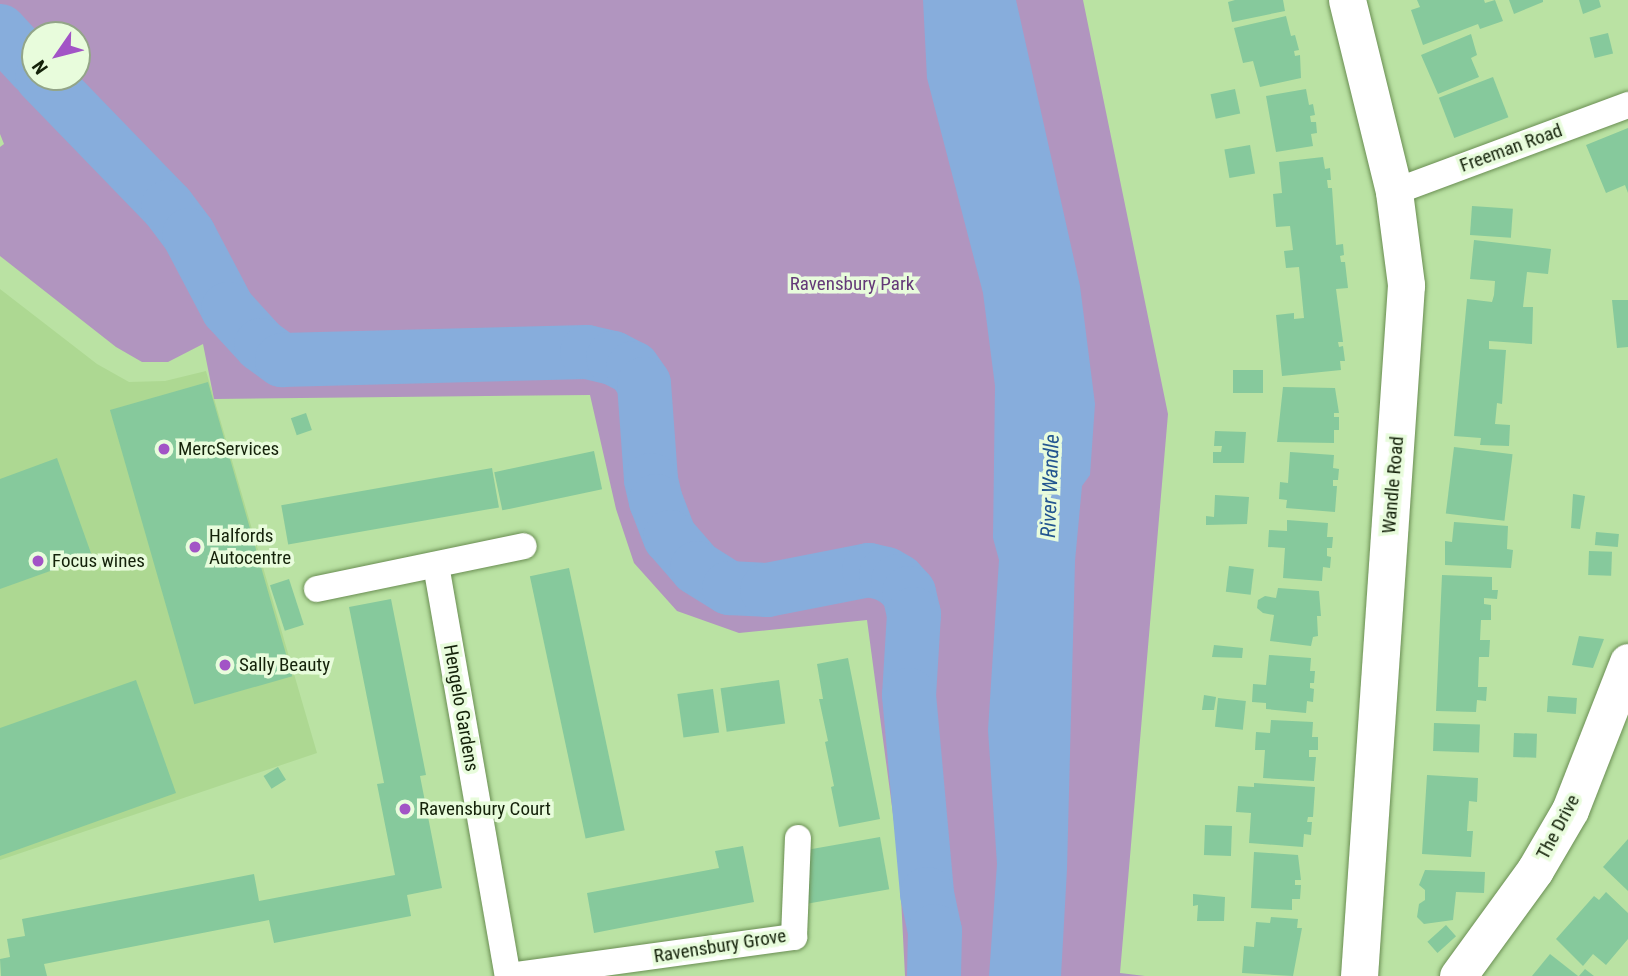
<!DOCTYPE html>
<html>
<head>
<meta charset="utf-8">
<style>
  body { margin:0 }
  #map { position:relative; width:1628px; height:976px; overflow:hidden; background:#bae2a3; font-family:"Roboto Condensed",sans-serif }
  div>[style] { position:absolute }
  .built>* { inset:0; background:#add892 }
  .green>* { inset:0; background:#b195bf }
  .water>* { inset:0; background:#87addc }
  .river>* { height:54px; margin:-27px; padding:0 27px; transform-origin:27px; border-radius:27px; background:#87addc }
  .building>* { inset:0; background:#86c99c; transform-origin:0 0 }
  .roads { filter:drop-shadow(0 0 2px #6a8e53) drop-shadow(0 0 2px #6a8e53) }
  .street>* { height:26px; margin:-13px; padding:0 13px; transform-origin:13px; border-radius:13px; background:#fff }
  .secondary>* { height:37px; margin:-18.5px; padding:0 18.5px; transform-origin:18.5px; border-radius:18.5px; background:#fff }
  .dots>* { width:19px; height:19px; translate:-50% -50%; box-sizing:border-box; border:4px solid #e8fcdc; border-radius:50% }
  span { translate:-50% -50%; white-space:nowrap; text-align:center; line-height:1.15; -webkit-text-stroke:7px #e8fcdc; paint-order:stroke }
  .street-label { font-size:19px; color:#14220a }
  .park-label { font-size:19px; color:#643978 }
  .poi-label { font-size:19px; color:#14220a }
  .left { translate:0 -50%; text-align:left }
  .water-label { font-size:21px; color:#235690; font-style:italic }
  .north { position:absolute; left:21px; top:21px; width:70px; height:70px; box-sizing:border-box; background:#e8fcdc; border:2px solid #93a588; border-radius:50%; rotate:235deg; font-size:19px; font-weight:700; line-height:28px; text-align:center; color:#14220a }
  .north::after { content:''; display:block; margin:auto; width:24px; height:32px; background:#a254c6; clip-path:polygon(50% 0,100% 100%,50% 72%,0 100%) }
</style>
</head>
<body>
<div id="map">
  <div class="built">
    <div style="clip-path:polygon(0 289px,97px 364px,129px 382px,165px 381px,206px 371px,317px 753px,0 860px)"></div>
  </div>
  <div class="green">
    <div style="clip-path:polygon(evenodd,0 0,1083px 0,1168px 414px,1120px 973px,1145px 976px,905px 976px,899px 859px,867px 620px,739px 633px,677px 611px,634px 563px,616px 509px,590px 395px,214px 399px,203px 344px,168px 362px,142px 362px,116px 347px,0 256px,0 147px,4px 144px,0 134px,0 0,35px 35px,77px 35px,77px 77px,35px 77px,35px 35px)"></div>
  </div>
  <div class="water">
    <div style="clip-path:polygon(923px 0,1016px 0,1080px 286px,1095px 404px,1090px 475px,1082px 486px,1075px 561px,1067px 869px,1061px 976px,989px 976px,997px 864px,988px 730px,999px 560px,993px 538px,995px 386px,983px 293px,927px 78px)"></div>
  </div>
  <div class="river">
    <div style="left:0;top:31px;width:52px;rotate:47.4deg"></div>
    <div style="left:42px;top:77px;width:181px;rotate:45.9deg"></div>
    <div style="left:168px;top:207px;width:35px;rotate:53deg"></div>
    <div style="left:189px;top:235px;width:84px;rotate:62.2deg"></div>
    <div style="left:228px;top:309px;width:49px;rotate:47.5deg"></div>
    <div style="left:261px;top:345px;width:26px;rotate:36deg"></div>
    <div style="left:282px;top:360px;width:305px;rotate:-1.5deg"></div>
    <div style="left:587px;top:352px;width:27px;rotate:13deg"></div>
    <div style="left:613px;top:358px;width:22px;rotate:27deg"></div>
    <div style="left:633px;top:368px;width:19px;rotate:55deg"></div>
    <div style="left:644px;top:384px;width:96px;rotate:85.8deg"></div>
    <div style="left:651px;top:480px;width:22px;rotate:77deg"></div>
    <div style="left:656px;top:501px;width:39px;rotate:69deg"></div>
    <div style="left:670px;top:537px;width:41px;rotate:48.9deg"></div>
    <div style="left:697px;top:568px;width:38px;rotate:32deg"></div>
    <div style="left:729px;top:588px;width:38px;rotate:3deg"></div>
    <div style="left:767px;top:590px;width:104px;rotate:-11.1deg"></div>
    <div style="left:869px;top:570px;width:17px;rotate:13deg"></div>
    <div style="left:886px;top:574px;width:14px;rotate:30deg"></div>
    <div style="left:898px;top:581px;width:16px;rotate:47deg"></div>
    <div style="left:909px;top:593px;width:22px;rotate:77deg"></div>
    <div style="left:914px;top:614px;width:81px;rotate:93.5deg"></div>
    <div style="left:909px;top:695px;width:200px;rotate:84.8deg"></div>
    <div style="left:927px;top:894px;width:38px;rotate:78deg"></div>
    <div style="left:935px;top:931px;width:45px;rotate:91.3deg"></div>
  </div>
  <div class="building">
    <div style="clip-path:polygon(1235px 0,1283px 0,1285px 11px,1232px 22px,1228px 2px)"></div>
    <div style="clip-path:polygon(1417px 0,1484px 0,1485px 3px,1495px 0,1503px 21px,1480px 29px,1478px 24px,1423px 45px,1411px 10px,1420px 7px)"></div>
    <div style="clip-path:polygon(1509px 0,1543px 0,1543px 2px,1514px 14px)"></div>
    <div style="clip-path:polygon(1579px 0,1599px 0,1601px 7px,1583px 14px)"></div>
    <div style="clip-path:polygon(1286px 16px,1291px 36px,1295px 35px,1299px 50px,1294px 51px,1295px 56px,1300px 55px,1301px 78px,1260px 87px,1253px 61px,1243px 63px,1234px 28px)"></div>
    <div style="left:1608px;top:33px;width:21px;height:19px;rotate:76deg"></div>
    <div style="clip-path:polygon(1471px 34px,1477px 55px,1471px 58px,1479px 77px,1438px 94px,1421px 55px)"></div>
    <div style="left:1493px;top:77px;width:43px;height:58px;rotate:69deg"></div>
    <div style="left:1235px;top:89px;width:25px;height:25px;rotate:78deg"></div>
    <div style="clip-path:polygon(1306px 89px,1309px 105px,1313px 104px,1315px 115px,1310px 116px,1311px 122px,1316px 122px,1317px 133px,1311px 134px,1313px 146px,1276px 152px,1266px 96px)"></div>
    <div style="clip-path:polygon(1628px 128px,1628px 193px,1625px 185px,1606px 193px,1586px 145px)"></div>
    <div style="left:1250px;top:145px;width:29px;height:26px;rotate:80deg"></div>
    <div style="clip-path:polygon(1323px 157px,1325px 169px,1330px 168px,1331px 180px,1327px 180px,1328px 188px,1332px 188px,1336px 245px,1343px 244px,1344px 255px,1340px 256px,1341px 262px,1345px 262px,1348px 288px,1336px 289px,1343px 342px,1338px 342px,1339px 347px,1343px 346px,1345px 361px,1340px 361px,1341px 370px,1282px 376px,1276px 315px,1294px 313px,1294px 319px,1304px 318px,1299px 267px,1286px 268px,1284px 251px,1293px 250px,1290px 226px,1276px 227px,1273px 194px,1282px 193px,1279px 162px)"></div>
    <div style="left:1472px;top:206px;width:41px;height:29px;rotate:4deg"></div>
    <div style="clip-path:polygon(1474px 240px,1551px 249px,1548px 274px,1527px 272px,1523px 307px,1533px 307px,1532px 344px,1489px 341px,1489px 349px,1506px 350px,1502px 404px,1497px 403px,1495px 424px,1510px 425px,1509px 446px,1480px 445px,1481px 438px,1454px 436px,1467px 299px,1492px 302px,1494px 295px,1495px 281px,1470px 279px)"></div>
    <div style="clip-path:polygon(1612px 300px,1628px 300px,1628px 347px,1617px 348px)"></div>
    <div style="left:1263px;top:370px;width:23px;height:30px;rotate:90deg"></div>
    <div style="left:208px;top:382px;width:306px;height:102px;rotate:74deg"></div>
    <div style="clip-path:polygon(1283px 387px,1335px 388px,1339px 413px,1334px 413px,1334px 417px,1339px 417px,1339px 430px,1334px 430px,1334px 443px,1277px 442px)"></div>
    <div style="left:306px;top:413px;width:18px;height:16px;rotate:71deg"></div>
    <div style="clip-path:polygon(1215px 431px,1246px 432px,1244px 463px,1213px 463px,1213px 452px,1221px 452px,1222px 446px,1214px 446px)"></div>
    <div style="left:1454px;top:447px;width:59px;height:67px;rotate:7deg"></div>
    <div style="left:594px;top:451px;width:39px;height:102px;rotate:78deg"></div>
    <div style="clip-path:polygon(1290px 452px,1334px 455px,1333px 468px,1339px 469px,1338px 480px,1333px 480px,1333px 486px,1337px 486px,1335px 512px,1286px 508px,1287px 500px,1279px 499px,1280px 482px,1288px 483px)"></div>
    <div style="clip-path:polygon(57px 458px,92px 556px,0 589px,0 479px)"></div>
    <div style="left:492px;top:468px;width:40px;height:214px;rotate:80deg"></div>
    <div style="clip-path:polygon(1573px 494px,1585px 496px,1580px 529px,1571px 528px)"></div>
    <div style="clip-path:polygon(1215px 495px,1249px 497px,1247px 524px,1206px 525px,1206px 516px,1214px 517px)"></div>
    <div style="clip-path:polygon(1287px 520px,1328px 523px,1327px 537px,1333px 537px,1332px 548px,1327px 548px,1327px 556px,1331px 557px,1330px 568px,1323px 567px,1322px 581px,1283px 578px,1285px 548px,1268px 547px,1269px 530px,1287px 531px)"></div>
    <div style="clip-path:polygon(1454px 522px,1508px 526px,1507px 549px,1513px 550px,1511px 568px,1445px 565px,1445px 541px,1452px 542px)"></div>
    <div style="left:1596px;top:532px;width:23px;height:13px;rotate:5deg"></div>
    <div style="left:1589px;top:551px;width:23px;height:24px;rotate:2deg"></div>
    <div style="left:1229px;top:566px;width:25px;height:26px;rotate:7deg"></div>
    <div style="left:569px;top:568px;width:268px;height:40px;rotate:78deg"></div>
    <div style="clip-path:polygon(1442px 575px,1492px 577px,1492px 590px,1498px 590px,1497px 599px,1484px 598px,1484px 604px,1491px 605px,1491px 620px,1481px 620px,1480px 640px,1490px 640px,1489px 657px,1479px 657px,1478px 687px,1487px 687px,1486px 701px,1477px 700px,1476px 712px,1436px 711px)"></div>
    <div style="left:289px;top:579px;width:48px;height:20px;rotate:72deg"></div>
    <div style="clip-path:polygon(1278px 588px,1319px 591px,1321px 616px,1317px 616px,1318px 636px,1313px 637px,1311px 646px,1270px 641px,1274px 615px,1263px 613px,1257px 608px,1258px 600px,1265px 596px,1276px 598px)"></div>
    <div style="clip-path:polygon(391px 599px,426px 775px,420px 776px,442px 888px,407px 895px,411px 916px,274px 943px,269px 920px,44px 964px,47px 976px,1px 976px,0 959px,10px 957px,7px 939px,25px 936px,22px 919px,254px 874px,259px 901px,395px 875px,377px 784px,384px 783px,349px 607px)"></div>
    <div style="clip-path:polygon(1579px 636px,1604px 639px,1593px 668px,1572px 665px)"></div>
    <div style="clip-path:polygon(1214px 645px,1243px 648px,1242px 658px,1212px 657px)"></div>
    <div style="clip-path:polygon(1269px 655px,1311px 658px,1310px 671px,1315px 671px,1314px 683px,1310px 683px,1310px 688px,1314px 689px,1313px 702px,1307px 701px,1306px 713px,1266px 709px,1266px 703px,1252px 702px,1253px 684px,1266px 685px)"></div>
    <div style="clip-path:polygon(848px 658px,880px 819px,839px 827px,831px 787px,834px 786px,825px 742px,828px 741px,819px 699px,823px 699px,817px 664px)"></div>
    <div style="clip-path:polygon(136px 680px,176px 793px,0 856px,0 728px)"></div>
    <div style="left:779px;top:680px;width:44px;height:59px;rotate:82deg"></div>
    <div style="left:713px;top:689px;width:44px;height:36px;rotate:82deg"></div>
    <div style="clip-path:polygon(1204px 695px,1216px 697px,1214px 710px,1202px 710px)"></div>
    <div style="left:1548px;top:696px;width:29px;height:16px;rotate:4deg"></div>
    <div style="left:1218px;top:698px;width:28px;height:29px;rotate:6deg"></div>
    <div style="clip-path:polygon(1271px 720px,1313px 722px,1312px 737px,1318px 737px,1318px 750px,1309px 750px,1309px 757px,1316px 757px,1314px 781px,1263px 778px,1265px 750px,1255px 750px,1256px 732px,1270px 733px)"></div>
    <div style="left:1434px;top:723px;width:46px;height:28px;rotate:2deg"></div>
    <div style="left:1514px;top:733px;width:23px;height:24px;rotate:2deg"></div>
    <div style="left:278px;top:767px;width:15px;height:17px;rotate:58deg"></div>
    <div style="clip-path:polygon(1427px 775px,1478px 778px,1477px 802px,1469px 801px,1467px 831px,1473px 831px,1471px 857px,1422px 854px)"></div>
    <div style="clip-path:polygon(1254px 783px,1315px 787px,1313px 817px,1308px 817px,1307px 822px,1312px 822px,1311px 835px,1304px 834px,1303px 847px,1249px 843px,1251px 813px,1236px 812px,1238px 786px,1254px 787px)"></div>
    <div style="left:1205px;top:825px;width:27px;height:30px;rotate:2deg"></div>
    <div style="left:880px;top:837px;width:53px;height:82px;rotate:80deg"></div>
    <div style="clip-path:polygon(1628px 839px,1628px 891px,1603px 867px)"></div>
    <div style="clip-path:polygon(743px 846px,754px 902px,594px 933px,587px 893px,719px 868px,715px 851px)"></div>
    <div style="clip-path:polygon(1254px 852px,1298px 855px,1301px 880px,1295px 880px,1295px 885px,1301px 885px,1300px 899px,1292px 899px,1292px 910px,1251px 908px)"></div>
    <div style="clip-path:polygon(1425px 870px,1485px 872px,1484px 893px,1456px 892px,1453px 920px,1424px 924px,1417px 917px,1419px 904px,1425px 900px,1425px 890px,1419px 885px)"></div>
    <div style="clip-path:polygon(1606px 892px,1628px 913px,1628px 939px,1606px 965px,1593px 954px,1583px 966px,1556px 939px,1594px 896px,1599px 900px)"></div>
    <div style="clip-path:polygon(1193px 894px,1225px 897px,1224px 921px,1197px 921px,1198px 905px,1193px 906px)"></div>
    <div style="clip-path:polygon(1271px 917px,1298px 919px,1297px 928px,1302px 928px,1293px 976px,1242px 973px,1244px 946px,1254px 947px,1256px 922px,1270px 923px)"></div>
    <div style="left:1446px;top:925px;width:15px;height:25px;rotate:48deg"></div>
    <div style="clip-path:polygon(1550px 954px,1578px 976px,1532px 976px)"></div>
    <div style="clip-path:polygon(1585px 969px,1594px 976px,1579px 976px)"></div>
  </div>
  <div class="roads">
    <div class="street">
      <div style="left:1394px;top:192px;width:250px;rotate:-20.4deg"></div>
      <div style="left:436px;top:565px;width:417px;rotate:80.1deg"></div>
      <div style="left:317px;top:589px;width:211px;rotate:-11.7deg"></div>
      <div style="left:508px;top:976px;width:289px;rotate:-7.8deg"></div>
      <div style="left:794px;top:937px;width:99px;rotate:-87.7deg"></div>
    </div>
    <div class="secondary">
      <div style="left:1347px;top:0;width:198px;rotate:76.2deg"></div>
      <div style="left:1394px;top:192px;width:94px;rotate:82.6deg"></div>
      <div style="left:1406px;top:285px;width:693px;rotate:93.89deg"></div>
      <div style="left:1458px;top:976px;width:131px;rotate:-54deg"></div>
      <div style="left:1535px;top:870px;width:69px;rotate:-59.7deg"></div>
      <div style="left:1570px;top:810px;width:159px;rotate:-68.6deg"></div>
    </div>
  </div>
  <div class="dots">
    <div style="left:164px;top:449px;background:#a254c6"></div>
    <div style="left:195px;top:547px;background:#a254c6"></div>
    <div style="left:38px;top:561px;background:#a254c6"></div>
    <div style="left:225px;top:665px;background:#a254c6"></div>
    <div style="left:405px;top:809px;background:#a254c6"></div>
  </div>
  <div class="street-label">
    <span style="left:1511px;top:148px;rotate:-20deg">Freeman Road</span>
    <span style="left:1393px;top:485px;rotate:-85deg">Wandle Road</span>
    <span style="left:461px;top:708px;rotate:80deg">Hengelo Gardens</span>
    <span style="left:1558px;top:827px;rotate:-62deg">The Drive</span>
    <span style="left:720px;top:946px;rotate:-9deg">Ravensbury Grove</span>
  </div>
  <div class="park-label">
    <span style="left:852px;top:284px">Ravensbury Park</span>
  </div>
  <div class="poi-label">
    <span class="left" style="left:178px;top:449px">MercServices</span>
    <span class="left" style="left:209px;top:547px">Halfords<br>Autocentre</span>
    <span class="left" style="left:52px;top:561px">Focus wines</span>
    <span class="left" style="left:239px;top:665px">Sally Beauty</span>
    <span class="left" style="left:419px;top:809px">Ravensbury Court</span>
  </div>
  <div class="water-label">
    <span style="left:1050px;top:486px;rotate:-88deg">River Wandle</span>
  </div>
  <div class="north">N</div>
</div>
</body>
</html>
